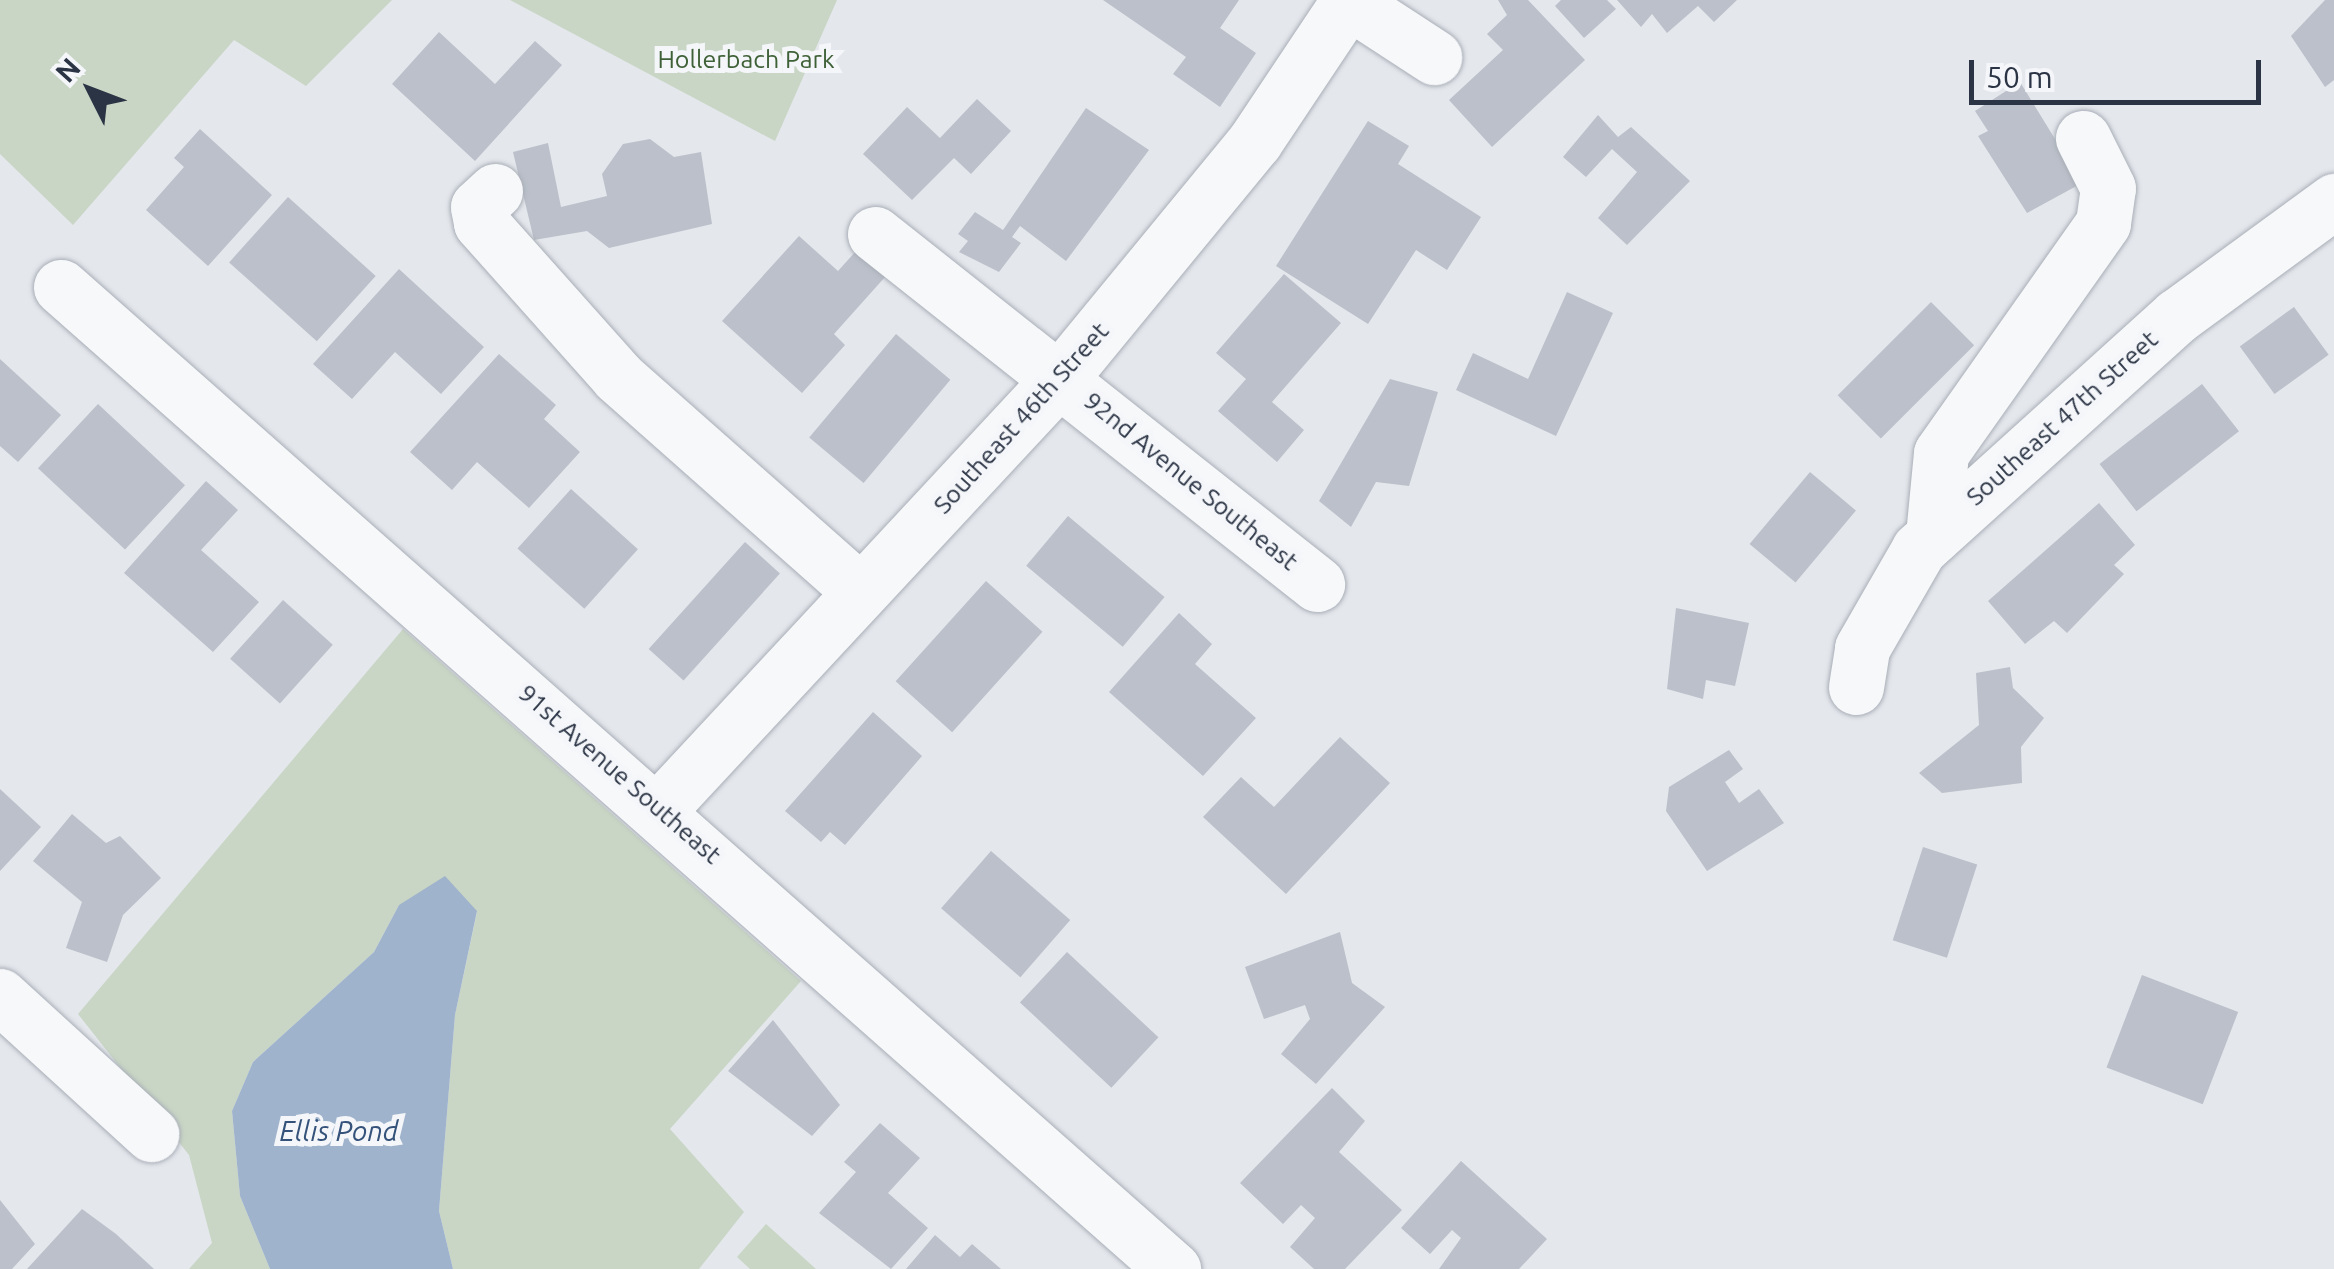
<!DOCTYPE html>
<html>
<head>
<meta charset="utf-8">
<style>
  body { margin:0 }
  #map { position:relative; width:2334px; height:1269px; overflow:hidden; background:#e4e7ec; font-family:Ubuntu,sans-serif }
  div>[style] { position:absolute }
  .green>* { inset:0; background:#c9d6c5 }
  .water>* { inset:0; background:#9fb4cc }
  .building>* { inset:0; background:#bbc0ca; transform-origin:0 0 }
  .roads { filter:drop-shadow(0 0 2px #a9aeb7) drop-shadow(0 0 2px #a9aeb7) }
  .minor>* { height:55px; margin:-27.5px; padding:0 27.5px; transform-origin:27.5px; border-radius:27.5px; background:#f7f8fa }
  span { translate:-50% -50%; white-space:nowrap; text-align:center; line-height:1.15; -webkit-text-stroke:10px #f4f6f9; paint-order:stroke }
  .park-label { font-size:25px; color:#3f6138 }
  .street-label { font-size:25px; color:#2b3445 }
  .water-label { font-size:28px; color:#34527a; font-style:italic }
  .north { position:absolute; left:40px; top:40px; width:100px; height:100px; -webkit-text-stroke:8px #f4f6f9; paint-order:stroke; rotate:312deg; font-size:28px; font-weight:700; line-height:40px; text-align:center; color:#2b3445 }
  .north::after { content:''; display:block; margin:auto; width:35px; height:45px; background:#2b3445; clip-path:polygon(50% 0,100% 100%,50% 72%,0 100%) }
  .scale { position:absolute; left:1969px; top:60px; width:292px; height:45px; box-sizing:border-box; border:5px solid #2b3445; border-top:0; padding-left:12px; font-size:30px; line-height:35px; white-space:nowrap; color:#2b3445; -webkit-text-stroke:8px #f4f6f9; paint-order:stroke }
</style>
</head>
<body>
<div id="map">
  <div class="green">
    <div style="clip-path:polygon(0 0,392px 0,306px 86px,234px 40px,73px 225px,0 154px)"></div>
    <div style="clip-path:polygon(510px 0,837px 0,775px 141px)"></div>
    <div style="clip-path:polygon(403px 629px,801px 981px,670px 1129px,744px 1212px,699px 1269px,453px 1269px,439px 1211px,455px 1015px,477px 912px,399px 905px,374px 952px,253px 1062px,232px 1111px,240px 1196px,270px 1269px,189px 1269px,212px 1243px,189px 1155px,78px 1014px)"></div>
    <div style="clip-path:polygon(766px 1224px,816px 1269px,750px 1269px,737px 1257px)"></div>
  </div>
  <div class="water">
    <div style="clip-path:polygon(445px 876px,477px 911px,455px 1015px,439px 1211px,453px 1269px,270px 1269px,240px 1196px,232px 1111px,253px 1062px,374px 952px,399px 905px)"></div>
  </div>
  <div class="building">
    <div style="clip-path:polygon(1103px 0,1239px 0,1220px 28px,1256px 53px,1220px 107px,1173px 74px,1186px 57px)"></div>
    <div style="clip-path:polygon(1498px 0,1528px 0,1585px 60px,1492px 147px,1449px 100px,1503px 50px,1487px 34px,1507px 15px)"></div>
    <div style="clip-path:polygon(1561px 0,1607px 0,1616px 9px,1584px 38px,1555px 6px)"></div>
    <div style="clip-path:polygon(1617px 0,1737px 0,1714px 22px,1698px 6px,1667px 33px,1652px 14px,1641px 27px)"></div>
    <div style="clip-path:polygon(2325px 0,2334px 0,2334px 80px,2325px 87px,2291px 36px)"></div>
    <div style="clip-path:polygon(439px 32px,495px 84px,535px 41px,562px 65px,475px 161px,392px 84px)"></div>
    <div style="clip-path:polygon(2020px 82px,2082px 183px,2027px 213px,1978px 136px,1988px 131px,1975px 111px)"></div>
    <div style="clip-path:polygon(977px 99px,1011px 131px,971px 174px,954px 158px,912px 200px,863px 154px,907px 107px,940px 138px)"></div>
    <div style="clip-path:polygon(1086px 108px,1149px 150px,1066px 261px,1020px 226px,1012px 237px,1021px 243px,999px 272px,959px 252px,968px 241px,958px 234px,975px 212px,1003px 230px)"></div>
    <div style="clip-path:polygon(1598px 115px,1618px 137px,1631px 127px,1690px 181px,1627px 245px,1598px 218px,1637px 172px,1612px 149px,1586px 177px,1563px 157px)"></div>
    <div style="clip-path:polygon(1368px 121px,1409px 146px,1398px 164px,1481px 217px,1447px 270px,1416px 250px,1368px 324px,1276px 266px)"></div>
    <div style="clip-path:polygon(200px 129px,272px 195px,208px 266px,146px 210px,184px 167px,174px 158px)"></div>
    <div style="clip-path:polygon(650px 139px,674px 157px,701px 152px,712px 224px,609px 248px,587px 231px,534px 240px,513px 152px,548px 143px,561px 207px,607px 196px,602px 174px,623px 144px)"></div>
    <div style="left:288px;top:197px;width:118px;height:88px;rotate:42deg"></div>
    <div style="clip-path:polygon(799px 236px,838px 271px,856px 251px,885px 277px,834px 334px,845px 345px,802px 393px,722px 321px)"></div>
    <div style="clip-path:polygon(399px 269px,484px 347px,441px 394px,395px 352px,352px 399px,313px 364px)"></div>
    <div style="clip-path:polygon(1284px 274px,1341px 323px,1272px 402px,1304px 430px,1277px 462px,1218px 411px,1246px 379px,1216px 353px)"></div>
    <div style="clip-path:polygon(1567px 292px,1613px 313px,1556px 436px,1456px 390px,1473px 353px,1528px 379px)"></div>
    <div style="left:1931px;top:302px;width:61px;height:132px;rotate:45deg"></div>
    <div style="left:2294px;top:307px;width:59px;height:67px;rotate:54deg"></div>
    <div style="left:896px;top:334px;width:71px;height:135px;rotate:40deg"></div>
    <div style="clip-path:polygon(499px 354px,556px 405px,544px 419px,580px 452px,529px 508px,477px 462px,452px 490px,410px 452px)"></div>
    <div style="clip-path:polygon(0 359px,61px 415px,18px 462px,0 446px)"></div>
    <div style="clip-path:polygon(1390px 379px,1438px 392px,1409px 486px,1376px 482px,1351px 527px,1319px 501px)"></div>
    <div style="left:2202px;top:384px;width:60px;height:130px;rotate:52deg"></div>
    <div style="left:98px;top:404px;width:119px;height:88px;rotate:43deg"></div>
    <div style="left:1810px;top:472px;width:60px;height:94px;rotate:40deg"></div>
    <div style="clip-path:polygon(206px 481px,238px 510px,201px 550px,259px 602px,213px 652px,124px 573px)"></div>
    <div style="left:571px;top:489px;width:90px;height:80px;rotate:42deg"></div>
    <div style="clip-path:polygon(2099px 503px,2135px 545px,2114px 565px,2124px 574px,2067px 633px,2054px 621px,2025px 644px,1988px 601px)"></div>
    <div style="left:1068px;top:516px;width:126px;height:65px;rotate:40deg"></div>
    <div style="left:745px;top:542px;width:47px;height:144px;rotate:42deg"></div>
    <div style="left:986px;top:581px;width:76px;height:135px;rotate:42deg"></div>
    <div style="left:283px;top:600px;width:67px;height:79px;rotate:42deg"></div>
    <div style="clip-path:polygon(1676px 608px,1749px 623px,1735px 686px,1706px 680px,1703px 699px,1667px 689px)"></div>
    <div style="clip-path:polygon(1179px 613px,1212px 644px,1195px 664px,1256px 718px,1203px 776px,1109px 692px)"></div>
    <div style="clip-path:polygon(2010px 667px,2013px 688px,2044px 718px,2021px 747px,2022px 783px,1942px 793px,1919px 773px,1979px 725px,1976px 673px)"></div>
    <div style="clip-path:polygon(873px 712px,922px 756px,845px 845px,830px 832px,821px 842px,785px 811px)"></div>
    <div style="clip-path:polygon(1340px 737px,1390px 783px,1286px 894px,1203px 817px,1241px 777px,1274px 807px)"></div>
    <div style="clip-path:polygon(1729px 750px,1743px 769px,1725px 782px,1739px 803px,1759px 789px,1784px 823px,1707px 871px,1666px 811px,1669px 787px)"></div>
    <div style="clip-path:polygon(0 789px,41px 827px,0 871px)"></div>
    <div style="clip-path:polygon(72px 814px,106px 843px,120px 836px,161px 878px,123px 915px,107px 962px,66px 948px,82px 902px,33px 861px)"></div>
    <div style="left:1923px;top:847px;width:57px;height:98px;rotate:18deg"></div>
    <div style="left:991px;top:851px;width:105px;height:76px;rotate:41deg"></div>
    <div style="clip-path:polygon(1340px 932px,1352px 983px,1385px 1007px,1316px 1084px,1281px 1054px,1310px 1019px,1305px 1005px,1264px 1019px,1245px 967px)"></div>
    <div style="left:1067px;top:952px;width:125px;height:69px;rotate:43deg"></div>
    <div style="left:2142px;top:975px;width:103px;height:99px;rotate:21deg"></div>
    <div style="clip-path:polygon(773px 1020px,840px 1105px,812px 1136px,728px 1071px)"></div>
    <div style="clip-path:polygon(1332px 1088px,1365px 1121px,1339px 1152px,1402px 1210px,1345px 1269px,1314px 1269px,1290px 1247px,1315px 1218px,1301px 1205px,1283px 1224px,1240px 1183px)"></div>
    <div style="clip-path:polygon(880px 1123px,920px 1158px,888px 1193px,928px 1228px,891px 1269px,819px 1213px,856px 1172px,844px 1162px)"></div>
    <div style="clip-path:polygon(1461px 1161px,1547px 1239px,1519px 1269px,1439px 1269px,1461px 1238px,1452px 1230px,1430px 1254px,1401px 1228px)"></div>
    <div style="clip-path:polygon(0 1200px,35px 1244px,12px 1269px,0 1269px)"></div>
    <div style="clip-path:polygon(82px 1209px,116px 1234px,154px 1269px,27px 1269px)"></div>
    <div style="clip-path:polygon(935px 1235px,960px 1257px,972px 1244px,1001px 1269px,906px 1269px)"></div>
  </div>
  <div class="roads">
    <div class="minor">
      <div style="left:1348px;top:1px;width:103px;rotate:33.1deg"></div>
      <div style="left:495px;top:191px;width:23px;rotate:137deg"></div>
      <div style="left:478px;top:207px;width:16px;rotate:79deg"></div>
      <div style="left:481px;top:223px;width:206px;rotate:48.3deg"></div>
      <div style="left:618px;top:377px;width:324px;rotate:41.5deg"></div>
      <div style="left:875px;top:234px;width:564px;rotate:38.37deg"></div>
      <div style="left:61px;top:287px;width:1484px;rotate:41.45deg"></div>
      <div style="left:1933px;top:536px;width:83px;rotate:-84.5deg"></div>
      <div style="left:1941px;top:453px;width:281px;rotate:-54.8deg"></div>
      <div style="left:2103px;top:223px;width:35px;rotate:-82deg"></div>
      <div style="left:2108px;top:188px;width:56px;rotate:-116.6deg"></div>
      <div style="left:1856px;top:687px;width:39px;rotate:-81deg"></div>
      <div style="left:1862px;top:648px;width:114px;rotate:-60.1deg"></div>
      <div style="left:1919px;top:549px;width:348px;rotate:-42.1deg"></div>
      <div style="left:2177px;top:316px;width:195px;rotate:-36.2deg"></div>
      <div style="left:660px;top:808px;width:590px;rotate:-47.06deg"></div>
      <div style="left:1062px;top:376px;width:304px;rotate:-50.6deg"></div>
      <div style="left:1255px;top:141px;width:169px;rotate:-56.3deg"></div>
      <div style="left:0;top:996px;width:205px;rotate:42.4deg"></div>
    </div>
  </div>
  <div class="park-label">
    <span style="left:746px;top:59px">Hollerbach Park</span>
  </div>
  <div class="street-label">
    <span style="left:1021px;top:418px;rotate:-48deg">Southeast 46th Street</span>
    <span style="left:2062px;top:418px;rotate:-42deg">Southeast 47th Street</span>
    <span style="left:1191px;top:481px;rotate:39deg">92nd Avenue Southeast</span>
    <span style="left:620px;top:774px;rotate:41deg">91st Avenue Southeast</span>
  </div>
  <div class="water-label">
    <span style="left:339px;top:1131px">Ellis Pond</span>
  </div>
  <div class="north">N</div>
  <div class="scale">50 m</div>
</div>
</body>
</html>
